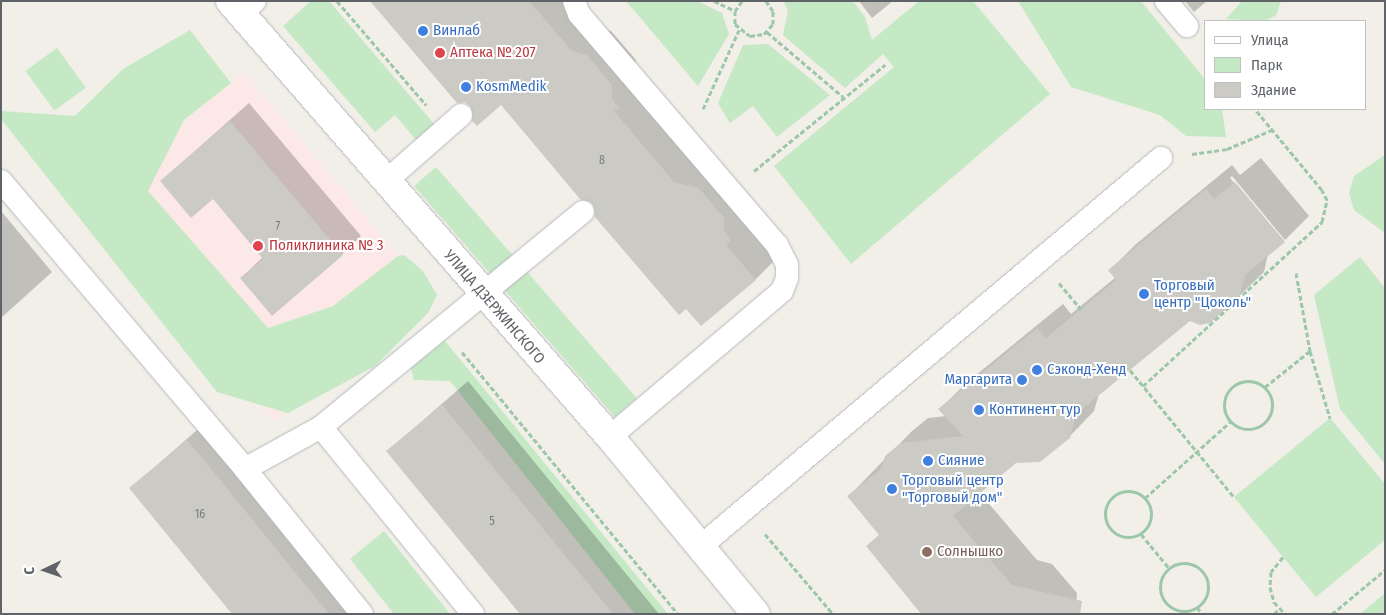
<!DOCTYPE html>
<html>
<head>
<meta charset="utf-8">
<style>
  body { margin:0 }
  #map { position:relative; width:1386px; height:615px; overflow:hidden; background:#f1efe8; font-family:"Fira Sans Condensed",sans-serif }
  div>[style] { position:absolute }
  .medical>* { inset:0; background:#fce8e6; transform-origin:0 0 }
  .green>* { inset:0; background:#c5e8c5; transform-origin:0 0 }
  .shadow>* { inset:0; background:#0003 }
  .building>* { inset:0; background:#cccac5 }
  .path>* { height:3px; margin-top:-1.5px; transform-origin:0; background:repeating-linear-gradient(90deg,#9cc7a9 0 5px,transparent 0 7.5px) }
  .path>.ring { margin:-1.5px; padding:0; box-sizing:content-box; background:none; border:3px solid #9cc7a9; border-radius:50% }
  .roads { filter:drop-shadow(0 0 1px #b5b8bc) drop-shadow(0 0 1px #b5b8bc) }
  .service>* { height:22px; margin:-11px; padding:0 11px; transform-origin:11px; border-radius:11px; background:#fff }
  .minor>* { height:28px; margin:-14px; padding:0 14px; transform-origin:14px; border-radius:14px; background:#fff }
  .dots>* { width:14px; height:14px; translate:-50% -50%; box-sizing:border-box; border:2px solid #fff; border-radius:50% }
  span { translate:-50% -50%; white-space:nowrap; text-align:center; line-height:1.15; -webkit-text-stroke:4px #fff; paint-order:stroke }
  .number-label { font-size:12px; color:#7a7d7f }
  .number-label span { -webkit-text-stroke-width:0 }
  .shop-label { font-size:15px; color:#366cbe }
  .left { translate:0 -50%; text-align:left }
  .right { translate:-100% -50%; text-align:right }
  .health-label { font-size:15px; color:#be3a42 }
  .street-label { font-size:15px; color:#5f6368 }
  .education-label { font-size:15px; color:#785e54 }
  .frame { position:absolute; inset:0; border:2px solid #5f6368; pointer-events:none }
  .legend { position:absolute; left:1204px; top:20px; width:162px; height:90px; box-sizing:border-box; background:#fff; border:1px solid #bfc1c3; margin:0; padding:6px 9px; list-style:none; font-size:15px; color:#5f6368 }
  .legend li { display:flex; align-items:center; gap:10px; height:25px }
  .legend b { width:25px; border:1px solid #bfc1c3 }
  .north { position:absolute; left:20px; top:545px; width:50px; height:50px; -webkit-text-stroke:4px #fff; paint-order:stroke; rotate:267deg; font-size:14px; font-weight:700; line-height:20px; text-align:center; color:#5f6368 }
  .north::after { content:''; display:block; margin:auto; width:18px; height:22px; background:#5f6368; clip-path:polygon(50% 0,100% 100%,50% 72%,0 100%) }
</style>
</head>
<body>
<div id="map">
  <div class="medical">
    <div style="left:244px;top:72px;width:286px;height:201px;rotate:50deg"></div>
  </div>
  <div class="green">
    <div style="clip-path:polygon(311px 1px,329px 1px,435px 125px,416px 140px,395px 115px,375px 132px,283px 26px)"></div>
    <div style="clip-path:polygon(626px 1px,697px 1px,722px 13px,729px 34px,698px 86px)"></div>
    <div style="clip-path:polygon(783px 1px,853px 1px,865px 17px,872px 40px,919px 1px,973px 1px,1050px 94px,851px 264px,774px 166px,894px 67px,883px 54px,845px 88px,783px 35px,788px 10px)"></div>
    <div style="clip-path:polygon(1018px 1px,1141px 1px,1205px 79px,1205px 109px,1222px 109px,1226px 137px,1186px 136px,1160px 115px,1071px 87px)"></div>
    <div style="clip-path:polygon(1242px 1px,1281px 1px,1276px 15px,1265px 21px,1226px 19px)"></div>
    <div style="clip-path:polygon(190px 30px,231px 83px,184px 120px,148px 191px,268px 328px,333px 306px,398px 256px,404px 255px,423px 271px,437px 295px,428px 313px,375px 366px,288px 413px,217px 392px,1px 119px,1px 111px,75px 116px,123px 69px)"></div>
    <div style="clip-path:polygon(768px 44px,830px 95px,777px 137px,753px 106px,730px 123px,718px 103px,743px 45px)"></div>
    <div style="left:57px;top:48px;width:49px;height:39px;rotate:54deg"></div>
    <div style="clip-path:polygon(1385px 155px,1385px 233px,1354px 210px,1349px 193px,1354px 176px)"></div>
    <div style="left:436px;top:167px;width:306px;height:29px;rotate:49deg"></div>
    <div style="clip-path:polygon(1360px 257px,1385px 288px,1385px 464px,1340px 409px,1314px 295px)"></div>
    <div style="clip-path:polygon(445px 341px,668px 614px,635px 614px,450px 381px,414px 380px,411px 368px)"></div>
    <div style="clip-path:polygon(1330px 418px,1385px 484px,1385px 540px,1316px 597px,1234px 497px)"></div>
    <div style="clip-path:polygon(384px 531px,450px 614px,394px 614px,350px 559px)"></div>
    <div style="clip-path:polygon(1385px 593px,1385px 614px,1360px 614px)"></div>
  </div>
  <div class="shadow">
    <div style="clip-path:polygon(372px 1px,573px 1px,595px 28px,611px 31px,636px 60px,635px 75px,698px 159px,723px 165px,748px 194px,779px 256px,755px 280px,686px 307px,501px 103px,472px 106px)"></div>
    <div style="clip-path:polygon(859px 1px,893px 1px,872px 18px)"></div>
    <div style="clip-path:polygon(1185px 1px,1207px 1px,1194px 12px)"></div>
    <div style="clip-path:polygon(249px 103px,361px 236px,342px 254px,241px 278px,263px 257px,213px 197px,161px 181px)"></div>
    <div style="clip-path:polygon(1261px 158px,1309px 216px,1285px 240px,1232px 176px,1230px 178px,1284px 241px,1268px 254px,1264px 272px,1238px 297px,1190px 320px,1099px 394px,1094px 411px,1069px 437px,1016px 462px,979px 492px,1037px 560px,1052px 564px,1077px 593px,1076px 608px,1081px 614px,925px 614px,868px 546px,880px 534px,849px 496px,912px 431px,928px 418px,947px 416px,940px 409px,965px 384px,1063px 304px,1071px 314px,1116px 277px,1110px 270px,1135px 245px,1232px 165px,1240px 175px)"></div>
    <div style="clip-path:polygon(1px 211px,52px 272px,1px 318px)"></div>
    <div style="clip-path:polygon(468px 381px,659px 614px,521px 614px,388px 451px)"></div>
    <div style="clip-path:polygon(213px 416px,374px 614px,234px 614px,131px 488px)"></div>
  </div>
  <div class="building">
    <div style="clip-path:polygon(370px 1px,529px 1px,572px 51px,587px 55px,612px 85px,612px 99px,619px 108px,614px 111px,674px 182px,699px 188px,724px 218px,724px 231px,731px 241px,726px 245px,756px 280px,701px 326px,686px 309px,679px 315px,595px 217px,593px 203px,580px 199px,501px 105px,477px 126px,472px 121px,471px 107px,465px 102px,457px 103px)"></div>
    <div style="clip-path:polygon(230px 121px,343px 255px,272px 316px,240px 278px,263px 259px,213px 199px,191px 218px,160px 181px)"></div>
    <div style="clip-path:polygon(1235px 182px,1285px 242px,1245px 275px,1239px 298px,1210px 323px,1200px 325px,1190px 321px,1076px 414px,1070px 438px,1040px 462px,1016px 463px,953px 516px,1012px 585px,1082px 601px,1080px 614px,921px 614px,866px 546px,879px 535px,847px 496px,881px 469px,885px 456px,901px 443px,963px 436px,938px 409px,1037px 328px,1046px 338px,1116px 280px,1108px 270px,1206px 189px,1214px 199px)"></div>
    <div style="clip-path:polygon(442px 405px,613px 614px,520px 614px,386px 451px)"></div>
    <div style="clip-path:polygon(187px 440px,212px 470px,329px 614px,232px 614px,129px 488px)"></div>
  </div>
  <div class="path">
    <div style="left:337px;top:1px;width:137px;rotate:49.4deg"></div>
    <div style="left:714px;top:1px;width:23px;rotate:25deg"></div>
    <div style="left:742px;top:1px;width:12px;rotate:125deg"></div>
    <div style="left:735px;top:11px;width:13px;rotate:90deg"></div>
    <div style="left:735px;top:24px;width:19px;rotate:39deg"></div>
    <div style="left:750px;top:36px;width:14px;rotate:-8deg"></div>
    <div style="left:764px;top:34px;width:13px;rotate:-48deg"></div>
    <div style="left:773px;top:24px;width:13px;rotate:-90deg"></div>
    <div style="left:773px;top:11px;width:12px;rotate:-125deg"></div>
    <div style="left:767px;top:32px;width:100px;rotate:40.5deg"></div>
    <div style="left:703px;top:109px;width:87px;rotate:-65.5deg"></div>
    <div style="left:1192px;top:154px;width:35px;rotate:-8deg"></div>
    <div style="left:1227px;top:149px;width:49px;rotate:-22.9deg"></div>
    <div style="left:754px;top:171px;width:169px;rotate:-39deg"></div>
    <div style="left:1296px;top:273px;width:79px;rotate:79.8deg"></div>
    <div style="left:1310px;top:351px;width:70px;rotate:73.4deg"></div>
    <div style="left:1059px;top:283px;width:34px;rotate:50deg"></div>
    <div style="left:462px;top:352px;width:340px;rotate:50.5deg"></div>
    <div style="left:1130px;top:370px;width:164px;rotate:50.7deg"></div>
    <div class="ring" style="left:1224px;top:381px;width:45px;height:45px"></div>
    <div style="left:1143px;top:386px;width:243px;rotate:-42.5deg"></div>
    <div style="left:1322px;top:222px;width:23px;rotate:-77deg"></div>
    <div style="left:1327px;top:200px;width:11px;rotate:-117deg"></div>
    <div style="left:1322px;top:190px;width:105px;rotate:-129.6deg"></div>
    <div style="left:1265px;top:387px;width:58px;rotate:-38.7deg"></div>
    <div class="ring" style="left:1105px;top:491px;width:43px;height:43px"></div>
    <div style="left:1145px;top:498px;width:114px;rotate:-41.8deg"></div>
    <div style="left:765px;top:534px;width:105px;rotate:49.6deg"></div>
    <div style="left:1141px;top:534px;width:44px;rotate:50.5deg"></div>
    <div style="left:1283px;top:557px;width:19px;rotate:129deg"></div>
    <div style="left:1271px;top:572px;width:15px;rotate:94deg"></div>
    <div style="left:1270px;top:587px;width:16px;rotate:75deg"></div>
    <div style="left:1274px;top:602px;width:16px;rotate:47deg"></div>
    <div class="ring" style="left:1160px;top:563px;width:45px;height:45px"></div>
    <div style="left:1197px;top:607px;width:9px;rotate:54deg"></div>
    <div style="left:1274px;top:614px;width:7px;rotate:-45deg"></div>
    <div style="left:1332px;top:614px;width:69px;rotate:-39.7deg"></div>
  </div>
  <div class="roads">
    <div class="service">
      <div style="left:574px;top:1px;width:14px;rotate:69deg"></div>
      <div style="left:579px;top:14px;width:304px;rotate:49.4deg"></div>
      <div style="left:777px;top:245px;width:22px;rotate:63deg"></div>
      <div style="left:787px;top:265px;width:13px;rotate:90deg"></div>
      <div style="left:787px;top:278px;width:14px;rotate:111deg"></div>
      <div style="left:782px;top:291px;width:226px;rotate:139.7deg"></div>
      <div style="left:1166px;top:1px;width:33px;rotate:50deg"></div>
      <div style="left:241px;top:14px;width:19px;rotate:-43deg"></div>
      <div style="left:1px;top:181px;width:377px;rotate:49.7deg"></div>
      <div style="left:245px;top:469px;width:186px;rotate:51.1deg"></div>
      <div style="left:386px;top:181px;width:100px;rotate:-41.3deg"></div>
      <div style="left:321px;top:427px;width:339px;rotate:-39.4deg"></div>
      <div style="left:245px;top:469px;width:87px;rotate:-28.9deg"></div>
      <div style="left:321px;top:427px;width:241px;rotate:50.9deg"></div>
      <div style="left:701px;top:546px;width:602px;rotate:-40.15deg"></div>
    </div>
    <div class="minor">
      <div style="left:230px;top:1px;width:578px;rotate:48.93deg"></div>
      <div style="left:610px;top:437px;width:229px;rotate:50.5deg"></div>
    </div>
  </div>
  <div class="dots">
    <div style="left:423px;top:31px;background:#3f7fe0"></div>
    <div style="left:440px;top:53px;background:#e0444e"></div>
    <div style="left:466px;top:87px;background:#3f7fe0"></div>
    <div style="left:258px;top:246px;background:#e0444e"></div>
    <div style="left:1144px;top:294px;background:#3f7fe0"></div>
    <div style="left:1037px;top:370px;background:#3f7fe0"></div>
    <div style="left:1022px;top:380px;background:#3f7fe0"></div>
    <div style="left:979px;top:410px;background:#3f7fe0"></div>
    <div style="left:928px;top:461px;background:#3f7fe0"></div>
    <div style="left:892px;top:489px;background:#3f7fe0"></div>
    <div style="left:927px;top:552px;background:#8d6e63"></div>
  </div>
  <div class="number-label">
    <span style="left:602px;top:161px">8</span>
    <span style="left:278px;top:227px">7</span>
    <span style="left:200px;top:515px">16</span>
    <span style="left:492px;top:522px">5</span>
  </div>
  <div class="shop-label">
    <span class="left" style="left:433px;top:31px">Винлаб</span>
    <span class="left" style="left:476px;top:87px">KosmMedik</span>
    <span class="left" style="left:1154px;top:294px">Торговый<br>центр "Цоколь"</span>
    <span class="left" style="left:1047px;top:370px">Сэконд-Хенд</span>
    <span class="right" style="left:1012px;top:380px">Маргарита</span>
    <span class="left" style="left:989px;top:410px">Континент тур</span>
    <span class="left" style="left:938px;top:461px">Сияние</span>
    <span class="left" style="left:902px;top:489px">Торговый центр<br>"Торговый дом"</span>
  </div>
  <div class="health-label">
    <span class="left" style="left:450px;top:53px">Аптека № 207</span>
    <span class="left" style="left:269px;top:246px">Поликлиника № 3</span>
  </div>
  <div class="street-label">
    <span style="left:494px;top:307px;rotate:49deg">УЛИЦА ДЗЕРЖИНСКОГО</span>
  </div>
  <div class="education-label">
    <span class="left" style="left:937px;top:552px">Солнышко</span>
  </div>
  <div class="frame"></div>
  <ul class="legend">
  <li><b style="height:6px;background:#fff"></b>Улица</li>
  <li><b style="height:14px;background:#c5e8c5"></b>Парк</li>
  <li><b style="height:14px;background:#cccac5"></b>Здание</li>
  </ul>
  <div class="north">С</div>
</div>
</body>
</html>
